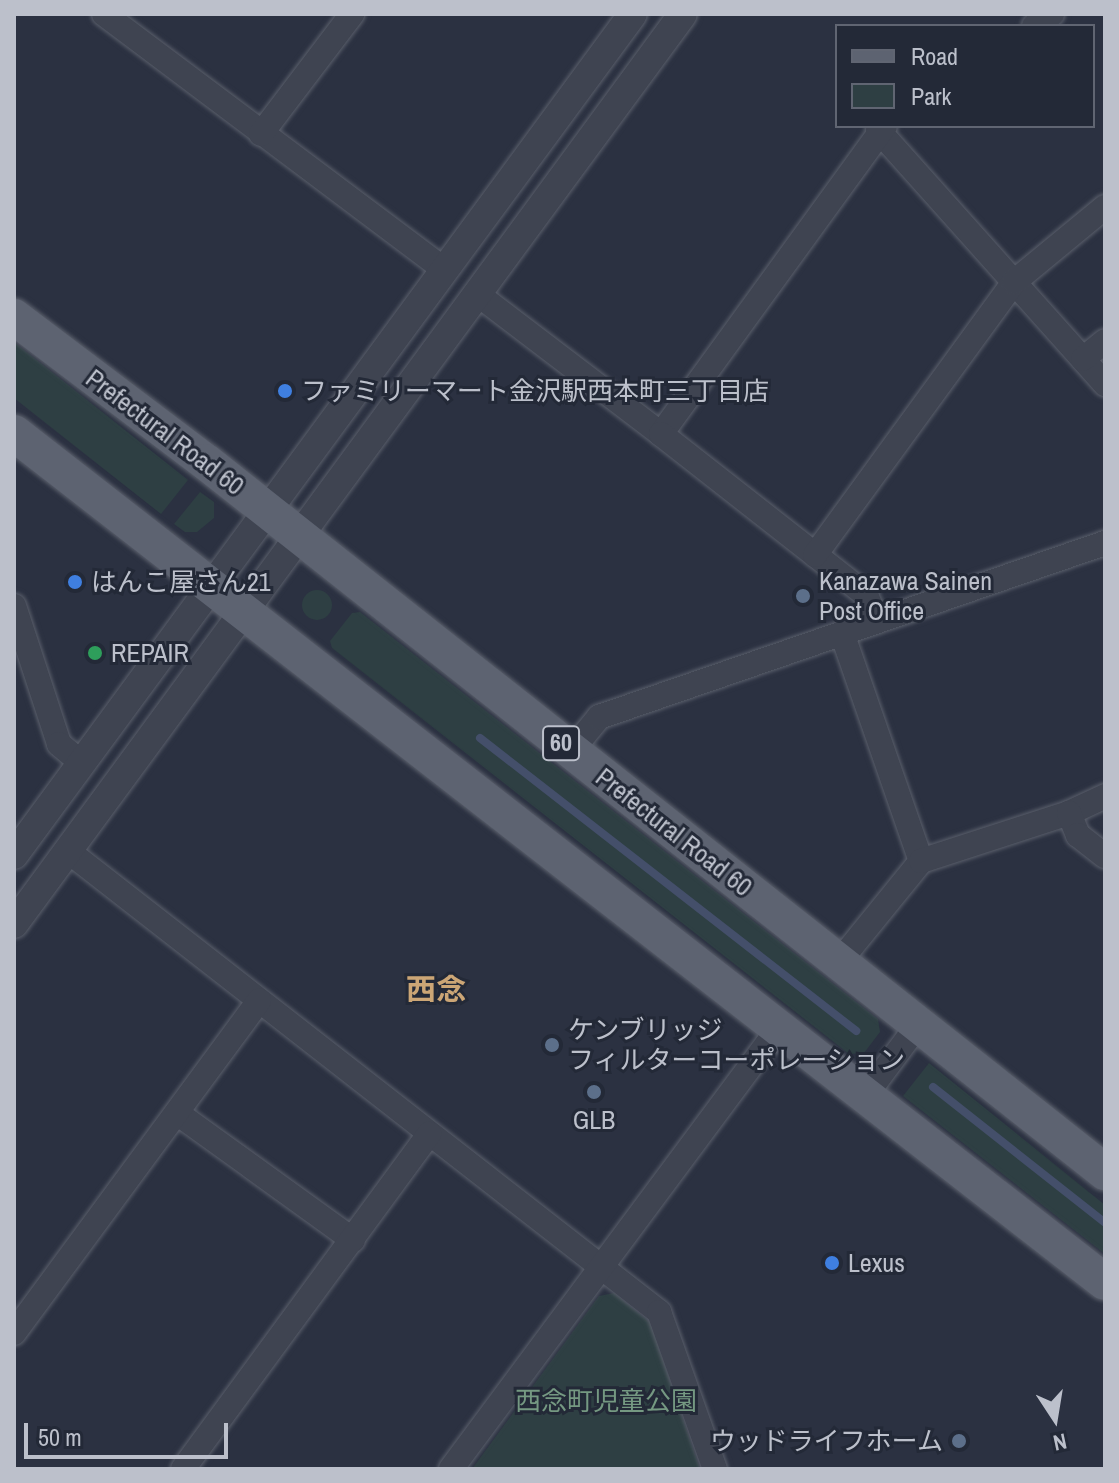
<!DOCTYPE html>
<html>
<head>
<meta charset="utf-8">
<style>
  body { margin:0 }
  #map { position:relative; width:1119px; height:1483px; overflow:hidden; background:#2b3141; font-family:"Archivo Narrow","Noto Sans JP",sans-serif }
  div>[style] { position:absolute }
  .green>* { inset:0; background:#2e3f43 }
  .round { border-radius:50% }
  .stream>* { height:8px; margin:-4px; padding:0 4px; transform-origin:4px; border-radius:4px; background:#444f6a }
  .roads { filter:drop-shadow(0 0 2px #5a5f6b) drop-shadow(0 0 2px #5a5f6b) }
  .minor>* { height:24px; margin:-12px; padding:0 12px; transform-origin:12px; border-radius:12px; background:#3f4451 }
  .tertiary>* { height:28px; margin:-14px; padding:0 14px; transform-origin:14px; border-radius:14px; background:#3f4451 }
  .primary>* { height:36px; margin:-18px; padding:0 18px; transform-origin:18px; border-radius:18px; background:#5d6371 }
  .dots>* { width:22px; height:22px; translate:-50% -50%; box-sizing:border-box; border:4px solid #232937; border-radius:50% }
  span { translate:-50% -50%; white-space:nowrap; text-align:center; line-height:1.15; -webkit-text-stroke:6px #232937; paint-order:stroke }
  .shield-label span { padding:2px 6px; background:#232937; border:2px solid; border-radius:6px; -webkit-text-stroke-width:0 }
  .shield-label { font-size:24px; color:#bcc0cb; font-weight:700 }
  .poi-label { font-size:26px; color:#bcc0cb }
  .left { translate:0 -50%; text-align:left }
  .right { translate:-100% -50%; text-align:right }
  .street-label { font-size:26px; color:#bcc0cb }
  .park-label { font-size:26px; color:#759982 }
  .quarter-label { font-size:30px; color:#cca676; font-weight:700 }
  .frame { position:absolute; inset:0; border:16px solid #bcc0cb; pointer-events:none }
  .legend { position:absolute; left:835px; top:24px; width:260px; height:104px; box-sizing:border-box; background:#232937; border:2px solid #606572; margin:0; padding:10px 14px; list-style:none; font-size:24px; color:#bcc0cb }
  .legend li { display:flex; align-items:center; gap:16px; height:40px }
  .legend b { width:40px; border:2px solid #606572 }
  .north { position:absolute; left:1015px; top:1379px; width:80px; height:80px; -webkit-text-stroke:6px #232937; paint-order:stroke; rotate:168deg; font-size:22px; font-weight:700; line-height:32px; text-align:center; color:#bcc0cb }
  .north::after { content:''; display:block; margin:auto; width:28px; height:36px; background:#bcc0cb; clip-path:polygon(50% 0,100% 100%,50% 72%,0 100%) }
  .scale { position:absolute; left:24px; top:1423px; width:204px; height:36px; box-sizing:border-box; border:4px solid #bcc0cb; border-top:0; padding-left:10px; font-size:24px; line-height:28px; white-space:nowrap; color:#bcc0cb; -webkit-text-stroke:6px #232937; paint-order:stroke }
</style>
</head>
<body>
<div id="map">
  <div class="green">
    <div style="clip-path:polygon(14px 342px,188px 480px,161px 514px,14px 398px)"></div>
    <div style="clip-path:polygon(200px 492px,214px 502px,214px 518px,197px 532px,185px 532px,174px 524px)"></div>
    <div class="round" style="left:302px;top:590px;width:30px;height:30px"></div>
    <div style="clip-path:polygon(360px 612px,878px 1019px,880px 1032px,864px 1053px,849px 1054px,332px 648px,330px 641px,352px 613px)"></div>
    <div style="clip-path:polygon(929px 1063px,1105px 1205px,1105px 1254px,903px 1096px)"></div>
    <div style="clip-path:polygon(614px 1293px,650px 1322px,700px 1469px,472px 1469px,599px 1296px)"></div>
  </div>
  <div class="stream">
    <div style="left:480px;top:738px;width:477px;rotate:37.9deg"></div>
    <div style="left:933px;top:1087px;width:219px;rotate:38.3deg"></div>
  </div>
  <div class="roads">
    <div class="minor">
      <div style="left:104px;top:14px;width:426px;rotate:36.9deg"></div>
      <div style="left:1034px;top:26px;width:22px;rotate:-34deg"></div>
      <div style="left:878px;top:130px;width:341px;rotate:48.2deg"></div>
      <div style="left:261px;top:134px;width:151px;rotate:-52.8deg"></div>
      <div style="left:476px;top:293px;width:233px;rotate:37.3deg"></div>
      <div style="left:661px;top:434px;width:381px;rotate:-54deg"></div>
      <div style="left:1083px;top:359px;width:28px;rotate:-39deg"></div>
      <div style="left:661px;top:434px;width:261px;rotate:38.1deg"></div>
      <div style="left:866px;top:595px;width:28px;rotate:67deg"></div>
      <div style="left:815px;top:555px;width:338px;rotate:-53.9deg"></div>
      <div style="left:1014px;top:282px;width:118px;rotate:-39.5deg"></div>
      <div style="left:14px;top:606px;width:145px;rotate:71.9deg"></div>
      <div style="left:59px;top:744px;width:30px;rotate:40deg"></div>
      <div style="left:842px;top:633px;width:241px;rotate:70.9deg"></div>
      <div style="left:571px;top:751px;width:44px;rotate:-50.5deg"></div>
      <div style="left:599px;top:717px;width:535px;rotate:-18.98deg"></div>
      <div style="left:1069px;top:813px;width:40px;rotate:-25deg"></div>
      <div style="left:68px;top:851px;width:750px;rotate:37.96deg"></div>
      <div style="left:659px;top:1312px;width:167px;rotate:70.4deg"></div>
      <div style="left:839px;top:962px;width:130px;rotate:-50.9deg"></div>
      <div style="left:921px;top:861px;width:156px;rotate:-18deg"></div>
      <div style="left:1069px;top:813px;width:24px;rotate:68deg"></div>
      <div style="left:1078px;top:835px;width:34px;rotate:38deg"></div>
      <div style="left:865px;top:1096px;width:89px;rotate:-53.3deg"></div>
      <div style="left:177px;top:1113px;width:217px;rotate:35.8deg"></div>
      <div style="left:14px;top:1333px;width:413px;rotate:-53.6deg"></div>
      <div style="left:183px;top:1469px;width:416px;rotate:-53.7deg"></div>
      <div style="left:451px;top:1469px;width:550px;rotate:-53.36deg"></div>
    </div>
    <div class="tertiary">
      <div style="left:14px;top:855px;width:1044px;rotate:-53.65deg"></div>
      <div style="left:14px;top:924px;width:1129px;rotate:-53.68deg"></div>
    </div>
    <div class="primary">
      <div style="left:14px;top:317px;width:241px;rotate:37.1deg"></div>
      <div style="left:206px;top:462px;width:1146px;rotate:38.3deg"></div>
      <div style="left:14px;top:433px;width:1382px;rotate:37.89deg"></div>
    </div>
  </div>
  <div class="dots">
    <div style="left:285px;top:391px;background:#3f7fe0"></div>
    <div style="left:75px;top:582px;background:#3f7fe0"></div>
    <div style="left:803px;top:596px;background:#5c6f8a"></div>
    <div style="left:95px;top:653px;background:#2e9e5b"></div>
    <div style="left:552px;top:1045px;background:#5c6f8a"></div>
    <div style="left:594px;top:1092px;background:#5c6f8a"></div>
    <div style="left:832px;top:1263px;background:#3f7fe0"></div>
    <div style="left:959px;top:1441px;background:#5c6f8a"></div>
  </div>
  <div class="shield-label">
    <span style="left:561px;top:743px">60</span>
  </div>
  <div class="poi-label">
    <span class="left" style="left:301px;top:391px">ファミリーマート金沢駅西本町三丁目店</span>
    <span class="left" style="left:819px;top:596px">Kanazawa Sainen<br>Post Office</span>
    <span class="left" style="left:91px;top:582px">はんこ屋さん21</span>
    <span class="left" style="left:111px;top:653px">REPAIR</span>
    <span class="left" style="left:568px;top:1045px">ケンブリッジ<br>フィルターコーポレーション</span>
    <span style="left:594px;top:1120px">GLB</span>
    <span class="left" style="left:848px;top:1263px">Lexus</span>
    <span class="right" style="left:943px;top:1441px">ウッドライフホーム</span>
  </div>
  <div class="street-label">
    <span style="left:165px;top:432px;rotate:37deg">Prefectural Road 60</span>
    <span style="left:674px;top:832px;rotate:38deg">Prefectural Road 60</span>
  </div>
  <div class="park-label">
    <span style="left:606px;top:1401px">西念町児童公園</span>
  </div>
  <div class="quarter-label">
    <span style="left:436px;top:989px">西念</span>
  </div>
  <div class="frame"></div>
  <ul class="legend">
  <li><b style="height:10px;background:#5d6371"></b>Road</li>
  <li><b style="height:22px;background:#2e3f43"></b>Park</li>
  </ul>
  <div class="north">N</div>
  <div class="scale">50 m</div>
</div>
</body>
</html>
